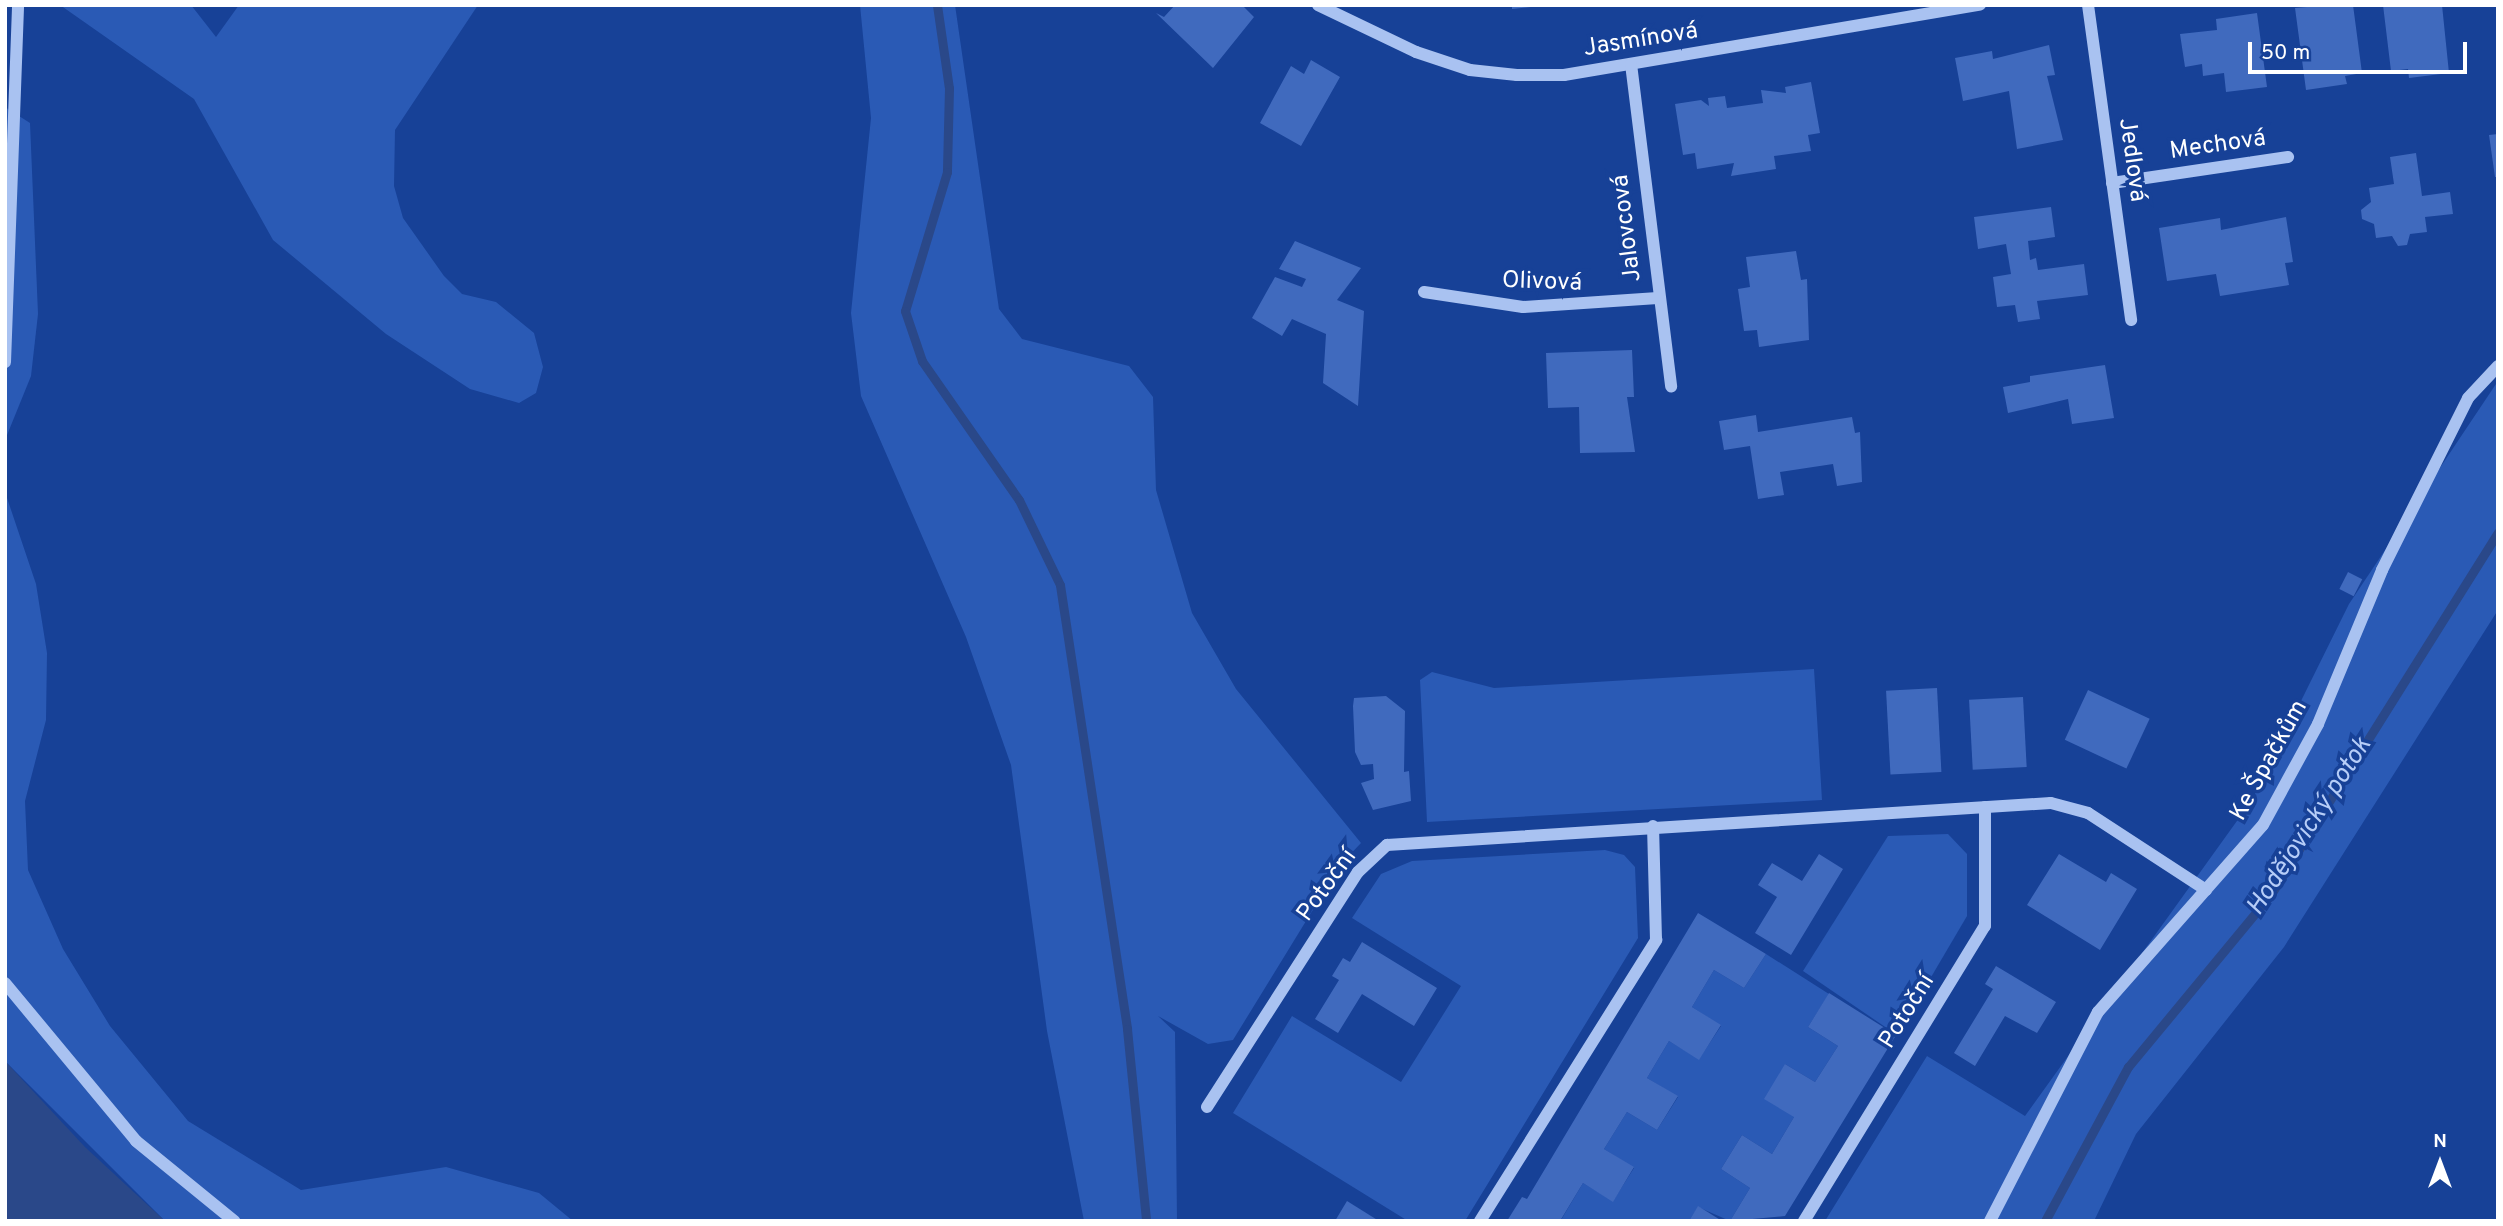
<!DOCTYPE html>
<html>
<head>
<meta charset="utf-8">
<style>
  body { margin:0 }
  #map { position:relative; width:2503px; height:1226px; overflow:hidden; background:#174197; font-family:Overpass,sans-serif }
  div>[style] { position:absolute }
  .green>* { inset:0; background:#2a5ab5 }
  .water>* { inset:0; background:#2a4889 }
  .stream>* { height:9px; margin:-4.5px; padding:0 4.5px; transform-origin:4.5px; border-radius:4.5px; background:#2a4889 }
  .building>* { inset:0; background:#406abe; transform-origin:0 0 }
  .minor>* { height:12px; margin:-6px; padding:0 6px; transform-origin:6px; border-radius:6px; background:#a9c2f1 }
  span { translate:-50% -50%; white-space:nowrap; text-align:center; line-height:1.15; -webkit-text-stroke:7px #174197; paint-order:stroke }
  .street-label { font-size:24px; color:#fff }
  .water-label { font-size:26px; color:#b6cdf8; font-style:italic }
  .frame { position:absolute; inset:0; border:7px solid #fff; pointer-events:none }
  .north { position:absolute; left:2405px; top:1128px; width:70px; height:70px; -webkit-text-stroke:5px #174197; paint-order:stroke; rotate:0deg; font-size:19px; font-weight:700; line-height:28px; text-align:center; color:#fff }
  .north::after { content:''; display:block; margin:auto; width:24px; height:32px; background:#fff; clip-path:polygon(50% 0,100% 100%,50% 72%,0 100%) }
  .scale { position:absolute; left:2248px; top:42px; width:219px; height:32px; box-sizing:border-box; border:4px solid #fff; border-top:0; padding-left:9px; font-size:21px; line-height:24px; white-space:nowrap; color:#fff; -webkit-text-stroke:5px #174197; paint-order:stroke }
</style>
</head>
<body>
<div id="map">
  <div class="green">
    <div style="clip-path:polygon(60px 5px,191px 5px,216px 37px,239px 5px,478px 5px,395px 130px,394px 186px,403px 218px,444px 276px,462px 294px,496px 302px,534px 333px,543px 367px,536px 393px,519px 403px,470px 389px,386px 334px,273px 240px,194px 99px)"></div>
    <div style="clip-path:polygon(860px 5px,955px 5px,999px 309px,1022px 339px,1129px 366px,1153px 397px,1156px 490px,1192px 613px,1236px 689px,1361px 843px,1341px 864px,1233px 1040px,1208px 1044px,1158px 1016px,1175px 1032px,1177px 1221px,1084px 1221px,1047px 1031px,1011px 765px,966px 637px,861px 396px,851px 313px,871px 118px)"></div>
    <div style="clip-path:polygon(5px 107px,30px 123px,38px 314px,31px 376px,5px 440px)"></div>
    <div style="clip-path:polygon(2498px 381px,2498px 610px,2284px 947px,2136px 1134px,2094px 1221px,1825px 1221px,1927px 1056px,2025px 1116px,2252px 800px,2349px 604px)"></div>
    <div style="clip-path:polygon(5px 492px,36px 584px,47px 653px,46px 720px,25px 801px,28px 870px,63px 949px,110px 1026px,188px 1121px,301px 1190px,446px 1167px,539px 1193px,573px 1221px,165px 1221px,5px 1061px)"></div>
    <div style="clip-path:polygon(1814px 669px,1822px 800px,1427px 822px,1420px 680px,1432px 672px,1494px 688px)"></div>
    <div style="clip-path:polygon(1948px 834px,1967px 854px,1967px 916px,1897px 1035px,1803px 971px,1888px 836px)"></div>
    <div style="clip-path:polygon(1605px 850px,1624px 855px,1635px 867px,1638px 938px,1465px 1221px,1408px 1221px,1233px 1113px,1292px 1016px,1401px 1082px,1461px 986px,1352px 918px,1381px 874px,1412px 861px)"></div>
    <div style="clip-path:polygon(1766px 954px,1829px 994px,1808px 1027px,1838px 1046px,1815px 1082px,1785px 1064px,1794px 1117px,1772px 1154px,1742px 1135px,1721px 1169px,1750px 1188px,1730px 1221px,1698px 1207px,1689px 1221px,1561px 1220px,1583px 1183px,1613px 1201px,1634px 1168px,1604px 1149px,1627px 1112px,1657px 1130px,1678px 1097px,1647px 1078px,1669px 1041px,1699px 1059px,1721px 1026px,1692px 1007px,1714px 970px,1744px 988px)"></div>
  </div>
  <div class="water">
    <div style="clip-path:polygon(5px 1061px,85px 1147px,165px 1221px,5px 1221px)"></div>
  </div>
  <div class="stream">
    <div style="left:937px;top:5px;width:84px;rotate:81.8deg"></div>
    <div style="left:949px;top:88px;width:84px;rotate:91.4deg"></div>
    <div style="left:947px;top:172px;width:145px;rotate:106.8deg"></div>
    <div style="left:905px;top:311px;width:53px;rotate:71.2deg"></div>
    <div style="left:922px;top:361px;width:169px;rotate:55.1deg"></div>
    <div style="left:1019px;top:500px;width:94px;rotate:64.2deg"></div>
    <div style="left:1060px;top:585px;width:449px;rotate:81.4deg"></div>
    <div style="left:1127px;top:1029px;width:193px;rotate:84.3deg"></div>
    <div style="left:2045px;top:1221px;width:175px;rotate:-61.7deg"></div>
    <div style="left:2128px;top:1067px;width:224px;rotate:-50.4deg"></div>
    <div style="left:2271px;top:894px;width:427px;rotate:-57.9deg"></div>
  </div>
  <div class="building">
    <div style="clip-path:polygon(1175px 5px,1242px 5px,1254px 17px,1213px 68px,1156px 13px,1164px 17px)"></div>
    <div style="clip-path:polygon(1512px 5px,1531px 5px,1531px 7px,1512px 9px)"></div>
    <div style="clip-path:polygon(2331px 5px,2353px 5px,2362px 73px,2345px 76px,2347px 84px,2306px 90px,2295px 8px)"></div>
    <div style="clip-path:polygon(2383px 5px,2442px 5px,2449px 73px,2409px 78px,2408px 69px,2391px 71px)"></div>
    <div style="clip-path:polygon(2257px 13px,2267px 87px,2226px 92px,2224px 73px,2203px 76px,2202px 64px,2185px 67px,2180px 34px,2217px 30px,2216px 19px)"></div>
    <div style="clip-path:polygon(2049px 45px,2055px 75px,2047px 76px,2063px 140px,2017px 149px,2009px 91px,1963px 101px,1955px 58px,1992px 51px,1993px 59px)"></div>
    <div style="clip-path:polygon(1311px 60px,1340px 77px,1301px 146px,1260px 123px,1291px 66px,1304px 74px)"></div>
    <div style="clip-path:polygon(1811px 82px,1820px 133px,1808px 135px,1811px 151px,1774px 156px,1776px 169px,1731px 176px,1734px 163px,1697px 169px,1695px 153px,1683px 155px,1675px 104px,1701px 100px,1709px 106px,1708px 98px,1725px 96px,1727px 108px,1763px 103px,1761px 90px,1786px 93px,1785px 87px)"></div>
    <div style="clip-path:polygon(2498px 134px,2498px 177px,2495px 177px,2489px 135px)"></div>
    <div style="clip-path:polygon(2416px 153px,2422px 196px,2450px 192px,2453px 214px,2425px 217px,2427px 232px,2410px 234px,2407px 245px,2398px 246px,2392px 236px,2376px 238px,2374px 224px,2362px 219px,2361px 210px,2371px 202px,2369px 188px,2394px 184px,2390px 157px)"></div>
    <div style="clip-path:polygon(2051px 207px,2055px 237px,2028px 241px,2030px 260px,2036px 258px,2038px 270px,2084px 264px,2088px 295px,2037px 301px,2040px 319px,2018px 322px,2015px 305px,1997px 307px,1993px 277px,2011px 274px,2006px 244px,1978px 249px,1974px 217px)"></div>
    <div style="clip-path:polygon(2286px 217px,2293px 262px,2285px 263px,2289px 285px,2220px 296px,2216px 274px,2167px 281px,2159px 228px,2220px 218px,2221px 230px)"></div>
    <div style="clip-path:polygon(1295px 241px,1361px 268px,1337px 300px,1364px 311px,1358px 406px,1323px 383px,1326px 334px,1292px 319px,1282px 336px,1252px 318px,1275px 277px,1302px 287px,1306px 279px,1279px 269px)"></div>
    <div style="clip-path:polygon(1796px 251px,1801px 280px,1807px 279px,1809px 340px,1759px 347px,1757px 330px,1744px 331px,1738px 289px,1750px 287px,1746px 257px)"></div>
    <div style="clip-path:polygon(1632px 350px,1634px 397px,1627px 397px,1635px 452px,1580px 453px,1579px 407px,1548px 408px,1546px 353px)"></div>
    <div style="clip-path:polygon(2105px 365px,2114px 418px,2072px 424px,2068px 399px,2008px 413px,2003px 387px,2030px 382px,2030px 376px)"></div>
    <div style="clip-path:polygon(1756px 415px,1758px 432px,1852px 417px,1855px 433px,1860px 432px,1862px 482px,1837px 486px,1833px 464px,1780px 472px,1784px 495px,1758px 499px,1750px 446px,1724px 450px,1719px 421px)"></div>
    <div style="left:2348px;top:572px;width:16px;height:19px;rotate:27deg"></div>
    <div style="left:1937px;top:688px;width:84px;height:51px;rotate:87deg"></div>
    <div style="left:2088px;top:690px;width:68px;height:55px;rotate:25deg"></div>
    <div style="clip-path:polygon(1386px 696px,1405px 711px,1404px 772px,1409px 771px,1411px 801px,1373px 810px,1361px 783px,1374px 779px,1373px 764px,1361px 765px,1355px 752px,1353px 706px,1354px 698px)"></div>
    <div style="left:2023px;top:697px;width:70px;height:54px;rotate:87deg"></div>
    <div style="clip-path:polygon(1819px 854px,1843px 869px,1791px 955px,1755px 933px,1777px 897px,1758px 885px,1772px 863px,1802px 881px)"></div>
    <div style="clip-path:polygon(2059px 854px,2106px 882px,2111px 873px,2137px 889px,2100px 950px,2027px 905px)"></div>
    <div style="clip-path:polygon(1698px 913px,1766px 954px,1744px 988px,1714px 970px,1692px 1007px,1721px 1025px,1699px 1060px,1669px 1041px,1647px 1078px,1678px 1096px,1657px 1130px,1627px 1112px,1604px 1149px,1634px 1167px,1613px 1202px,1583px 1183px,1560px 1221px,1507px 1221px,1522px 1197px,1527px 1199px)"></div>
    <div style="clip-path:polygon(1362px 942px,1437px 988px,1414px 1026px,1362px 994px,1338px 1033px,1315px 1019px,1339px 980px,1332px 976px,1343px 958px,1350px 962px)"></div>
    <div style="clip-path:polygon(1996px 966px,2056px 1002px,2037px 1033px,2005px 1016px,1975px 1066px,1954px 1053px,1993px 989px,1985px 984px)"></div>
    <div style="clip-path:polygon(1829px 993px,1896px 1035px,1785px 1216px,1730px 1221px,1750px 1188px,1721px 1169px,1742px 1135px,1772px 1154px,1794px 1117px,1764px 1099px,1785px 1064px,1815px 1082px,1838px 1046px,1808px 1027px)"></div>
    <div style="clip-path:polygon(1347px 1201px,1379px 1221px,1335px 1221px)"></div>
    <div style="clip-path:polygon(1698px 1206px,1722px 1221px,1689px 1221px)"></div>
  </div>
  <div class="minor">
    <div style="left:1318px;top:5px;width:109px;rotate:25.6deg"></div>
    <div style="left:1416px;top:52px;width:57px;rotate:18.4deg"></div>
    <div style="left:1470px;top:70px;width:47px;rotate:6.1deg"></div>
    <div style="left:1517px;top:75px;width:47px"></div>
    <div style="left:1564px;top:75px;width:422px;rotate:-9.6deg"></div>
    <div style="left:2088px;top:5px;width:318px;rotate:82.2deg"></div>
    <div style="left:1631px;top:64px;width:325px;rotate:82.9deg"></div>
    <div style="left:2112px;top:183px;width:178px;rotate:-8.4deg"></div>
    <div style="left:1424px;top:292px;width:100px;rotate:8.6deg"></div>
    <div style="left:1523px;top:307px;width:135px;rotate:-3.8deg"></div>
    <div style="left:5px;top:362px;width:357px;rotate:-87.9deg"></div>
    <div style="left:5px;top:983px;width:205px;rotate:50.3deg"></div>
    <div style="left:136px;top:1141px;width:127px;rotate:39.2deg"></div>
    <div style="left:1207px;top:1107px;width:279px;rotate:-57.3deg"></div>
    <div style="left:1358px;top:872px;width:40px;rotate:-43deg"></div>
    <div style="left:1387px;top:845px;width:665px;rotate:-3.62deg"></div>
    <div style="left:2051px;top:803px;width:38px;rotate:15deg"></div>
    <div style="left:2088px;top:813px;width:141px;rotate:33.1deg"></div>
    <div style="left:1480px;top:1221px;width:332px;rotate:-57.9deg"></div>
    <div style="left:1656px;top:940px;width:114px;rotate:-91.5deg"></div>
    <div style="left:1804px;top:1221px;width:346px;rotate:-58.5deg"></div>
    <div style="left:1985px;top:926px;width:119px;rotate:-90deg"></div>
    <div style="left:1990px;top:1221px;width:235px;rotate:-62.7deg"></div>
    <div style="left:2098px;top:1012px;width:249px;rotate:-48.6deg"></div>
    <div style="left:2263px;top:825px;width:115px;rotate:-61.4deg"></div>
    <div style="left:2318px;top:724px;width:167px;rotate:-67.4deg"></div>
    <div style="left:2382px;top:570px;width:192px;rotate:-63.4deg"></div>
    <div style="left:2468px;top:398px;width:44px;rotate:-46.8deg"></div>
  </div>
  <div class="street-label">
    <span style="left:1641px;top:41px;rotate:-9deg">Jasmínová</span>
    <span style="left:2218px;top:146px;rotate:-8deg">Mechová</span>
    <span style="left:2131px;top:160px;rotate:82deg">Jedlová</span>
    <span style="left:1628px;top:228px;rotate:-97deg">Jalovcová</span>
    <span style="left:1542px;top:283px;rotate:2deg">Olivová</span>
    <span style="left:2270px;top:761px;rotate:-61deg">Ke Špačkům</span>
    <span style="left:1328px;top:886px;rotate:-54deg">Potoční</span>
    <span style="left:1908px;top:1012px;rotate:-58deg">Potoční</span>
  </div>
  <div class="water-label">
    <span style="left:2310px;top:827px;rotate:-57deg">Hodějovický potok</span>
  </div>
  <div class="frame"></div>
  <div class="north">N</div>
  <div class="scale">50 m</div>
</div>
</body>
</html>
